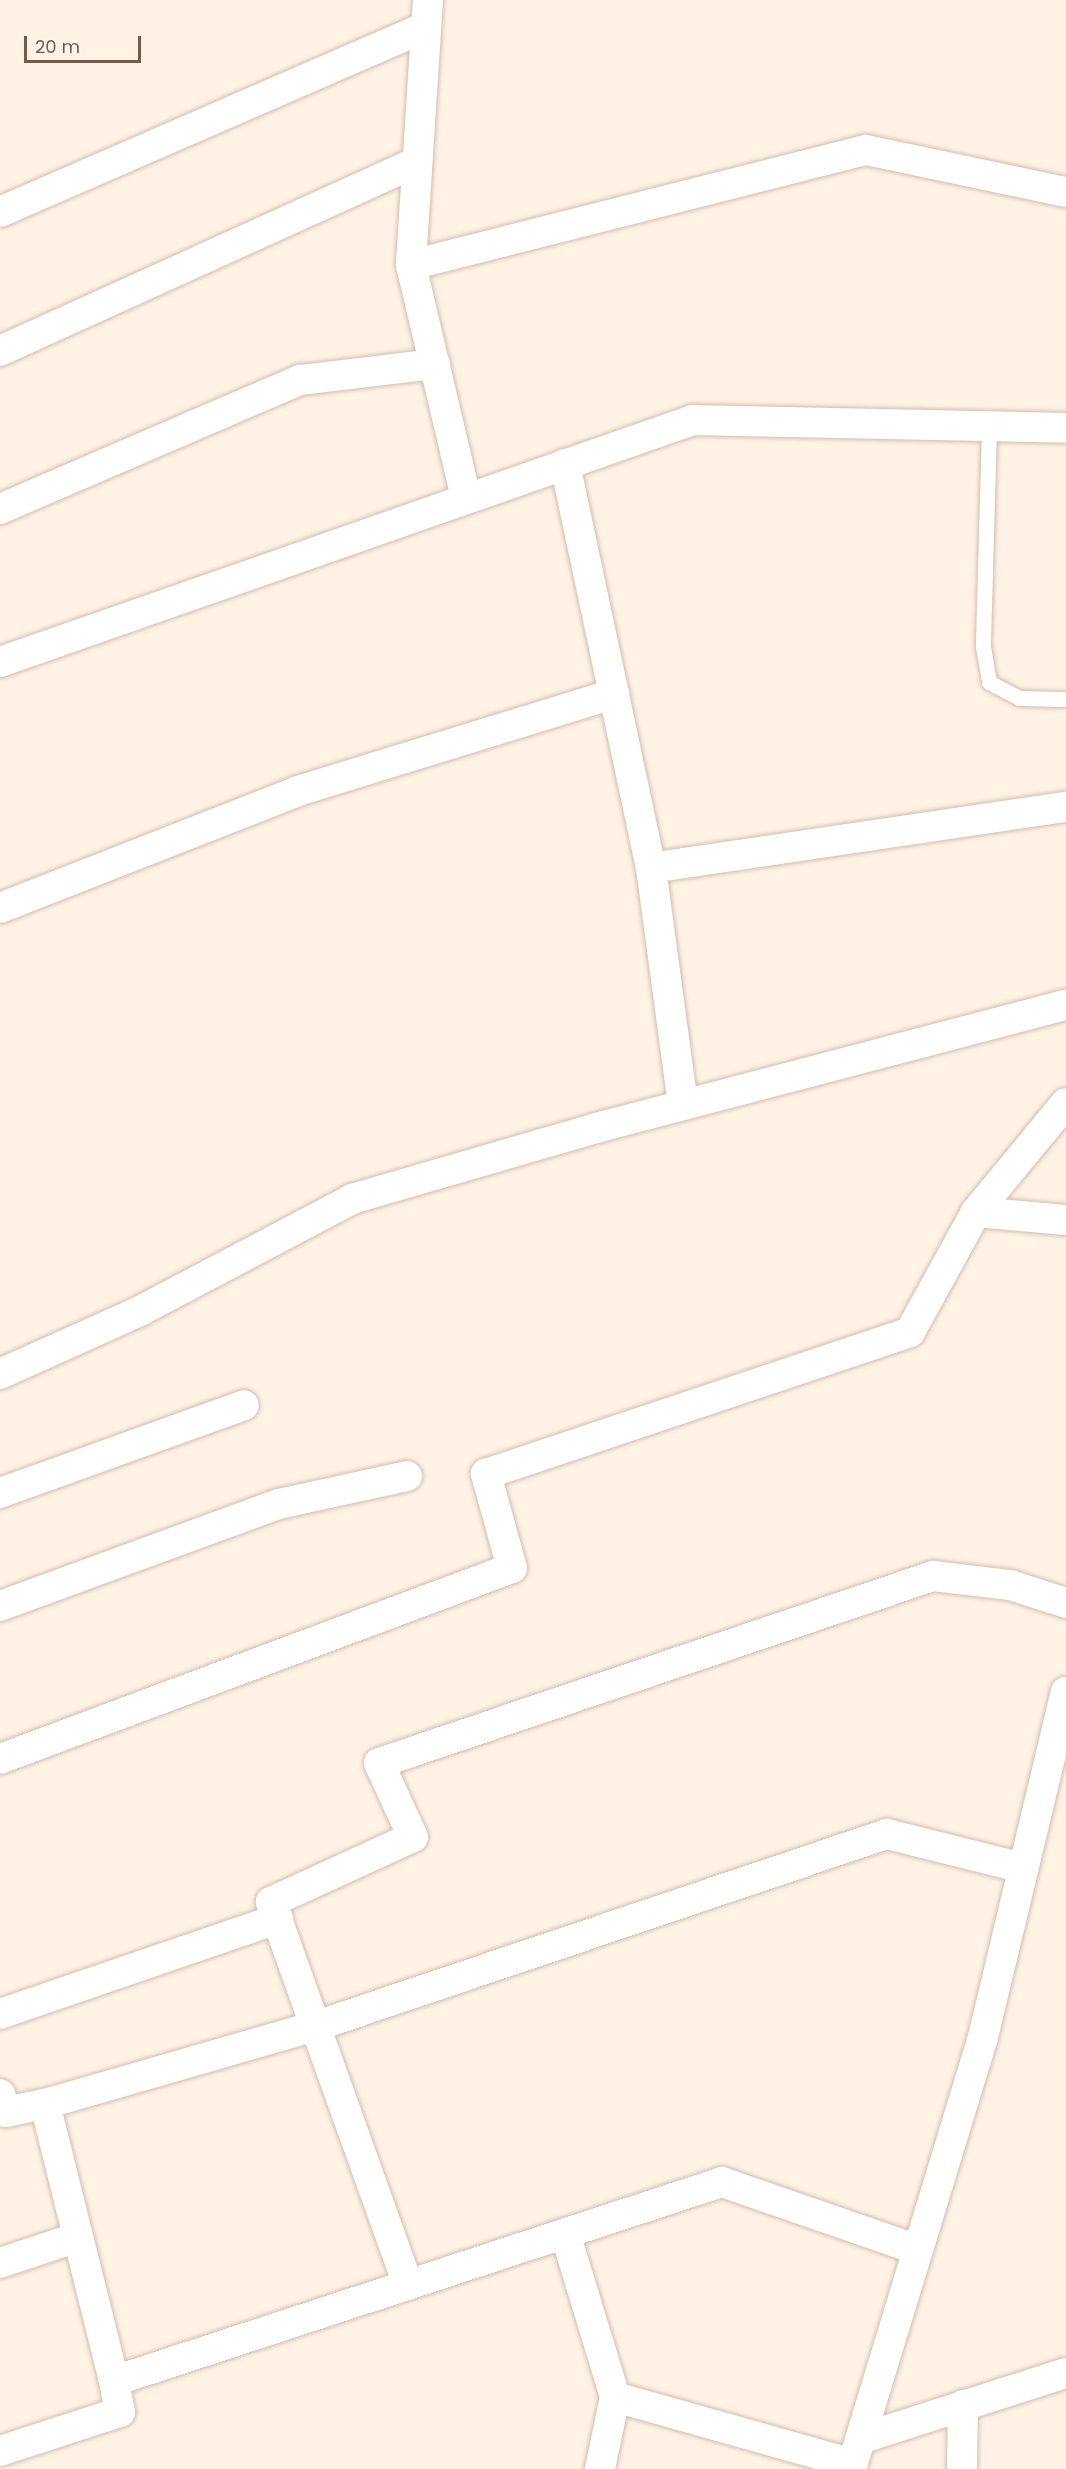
<!DOCTYPE html>
<html>
<head>
<meta charset="utf-8">
<style>
  body { margin:0 }
  #map { position:relative; width:1066px; height:2469px; overflow:hidden; background:#fef3e5; font-family:Poppins,sans-serif }
  div>[style] { position:absolute }
  .roads { filter:drop-shadow(0 0 2px #d4bcac) drop-shadow(0 0 2px #d4bcac) }
  .service>* { height:15px; margin:-7.5px; padding:0 7.5px; transform-origin:7.5px; border-radius:7.5px; background:#fff }
  .minor>* { height:30px; margin:-15px; padding:0 15px; transform-origin:15px; border-radius:15px; background:#fff }
  span { translate:-50% -50%; white-space:nowrap; text-align:center; line-height:1.15; -webkit-text-stroke:4.5px #fff7ed; paint-order:stroke }
  .scale { position:absolute; left:24px; top:36px; width:117px; height:27px; box-sizing:border-box; border:3px solid #7a5747; border-top:0; padding-left:8px; font-size:18px; line-height:21px; white-space:nowrap; color:#7a5747; -webkit-text-stroke:4px #fff7ed; paint-order:stroke }
</style>
</head>
<body>
<div id="map">
  <div class="roads">
    <div class="service">
      <div style="left:989px;top:427px;width:220px;rotate:91.6deg"></div>
      <div style="left:983px;top:647px;width:36px;rotate:80deg"></div>
      <div style="left:989px;top:682px;width:34px;rotate:28deg"></div>
      <div style="left:1019px;top:698px;width:45px;rotate:1.3deg"></div>
    </div>
    <div class="minor">
      <div style="left:428px;top:0;width:266px;rotate:93.7deg"></div>
      <div style="left:411px;top:265px;width:239px;rotate:76.7deg"></div>
      <div style="left:0;top:212px;width:464px;rotate:-23.5deg"></div>
      <div style="left:411px;top:265px;width:469px;rotate:-14.2deg"></div>
      <div style="left:866px;top:150px;width:204px;rotate:11.9deg"></div>
      <div style="left:0;top:351px;width:455px;rotate:-24.4deg"></div>
      <div style="left:565px;top:464px;width:413px;rotate:78deg"></div>
      <div style="left:651px;top:868px;width:239px;rotate:82.3deg"></div>
      <div style="left:0;top:509px;width:327px;rotate:-23.3deg"></div>
      <div style="left:300px;top:380px;width:136px;rotate:-6.8deg"></div>
      <div style="left:0;top:662px;width:734px;rotate:-19.25deg"></div>
      <div style="left:693px;top:420px;width:373px;rotate:1.2deg"></div>
      <div style="left:651px;top:868px;width:419px;rotate:-8.4deg"></div>
      <div style="left:0;top:908px;width:320px;rotate:-21.4deg"></div>
      <div style="left:298px;top:791px;width:331px;rotate:-17.1deg"></div>
      <div style="left:976px;top:1212px;width:141px;rotate:-50.5deg"></div>
      <div style="left:0;top:1374px;width:154px;rotate:-24.2deg"></div>
      <div style="left:140px;top:1311px;width:240px;rotate:-27.8deg"></div>
      <div style="left:352px;top:1199px;width:258px;rotate:-16.2deg"></div>
      <div style="left:600px;top:1127px;width:482px;rotate:-14.7deg"></div>
      <div style="left:0;top:1493px;width:259px;rotate:-19.8deg"></div>
      <div style="left:0;top:1606px;width:297px;rotate:-20.1deg"></div>
      <div style="left:279px;top:1504px;width:131px;rotate:-12.3deg"></div>
      <div style="left:0;top:1759px;width:546px;rotate:-20.46deg"></div>
      <div style="left:512px;top:1568px;width:98px;rotate:-105.5deg"></div>
      <div style="left:486px;top:1474px;width:447px;rotate:-18.5deg"></div>
      <div style="left:910px;top:1332px;width:137px;rotate:-61.2deg"></div>
      <div style="left:976px;top:1212px;width:90px;rotate:5.1deg"></div>
      <div style="left:0;top:2014px;width:294px;rotate:-18.9deg"></div>
      <div style="left:0;top:2094px;width:19px;rotate:72deg"></div>
      <div style="left:6px;top:2112px;width:40px;rotate:-12deg"></div>
      <div style="left:45px;top:2104px;width:285px;rotate:76deg"></div>
      <div style="left:45px;top:2104px;width:285px;rotate:-16.1deg"></div>
      <div style="left:319px;top:2025px;width:599px;rotate:-18.59deg"></div>
      <div style="left:887px;top:1834px;width:140px;rotate:14deg"></div>
      <div style="left:565px;top:2233px;width:171px;rotate:73deg"></div>
      <div style="left:615px;top:2397px;width:74px;rotate:101.8deg"></div>
      <div style="left:0;top:2263px;width:82px;rotate:-18.4deg"></div>
      <div style="left:408px;top:2285px;width:407px;rotate:-109.7deg"></div>
      <div style="left:271px;top:1902px;width:156px;rotate:-24.6deg"></div>
      <div style="left:413px;top:1837px;width:81px;rotate:-114.7deg"></div>
      <div style="left:379px;top:1763px;width:585px;rotate:-18.65deg"></div>
      <div style="left:933px;top:1576px;width:78px;rotate:6.7deg"></div>
      <div style="left:1010px;top:1585px;width:59px;rotate:17.8deg"></div>
      <div style="left:615px;top:2397px;width:247px;rotate:15.7deg"></div>
      <div style="left:860px;top:2439px;width:216px;rotate:-17.8deg"></div>
      <div style="left:0;top:2451px;width:126px;rotate:-18deg"></div>
      <div style="left:120px;top:2412px;width:32px;rotate:-101deg"></div>
      <div style="left:114px;top:2381px;width:640px;rotate:-18.12deg"></div>
      <div style="left:722px;top:2182px;width:207px;rotate:19.1deg"></div>
      <div style="left:851px;top:2469px;width:452px;rotate:-73deg"></div>
      <div style="left:983px;top:2037px;width:355px;rotate:-76.5deg"></div>
      <div style="left:962px;top:2469px;width:64px;rotate:-89.1deg"></div>
    </div>
  </div>
  <div class="scale">20 m</div>
</div>
</body>
</html>
